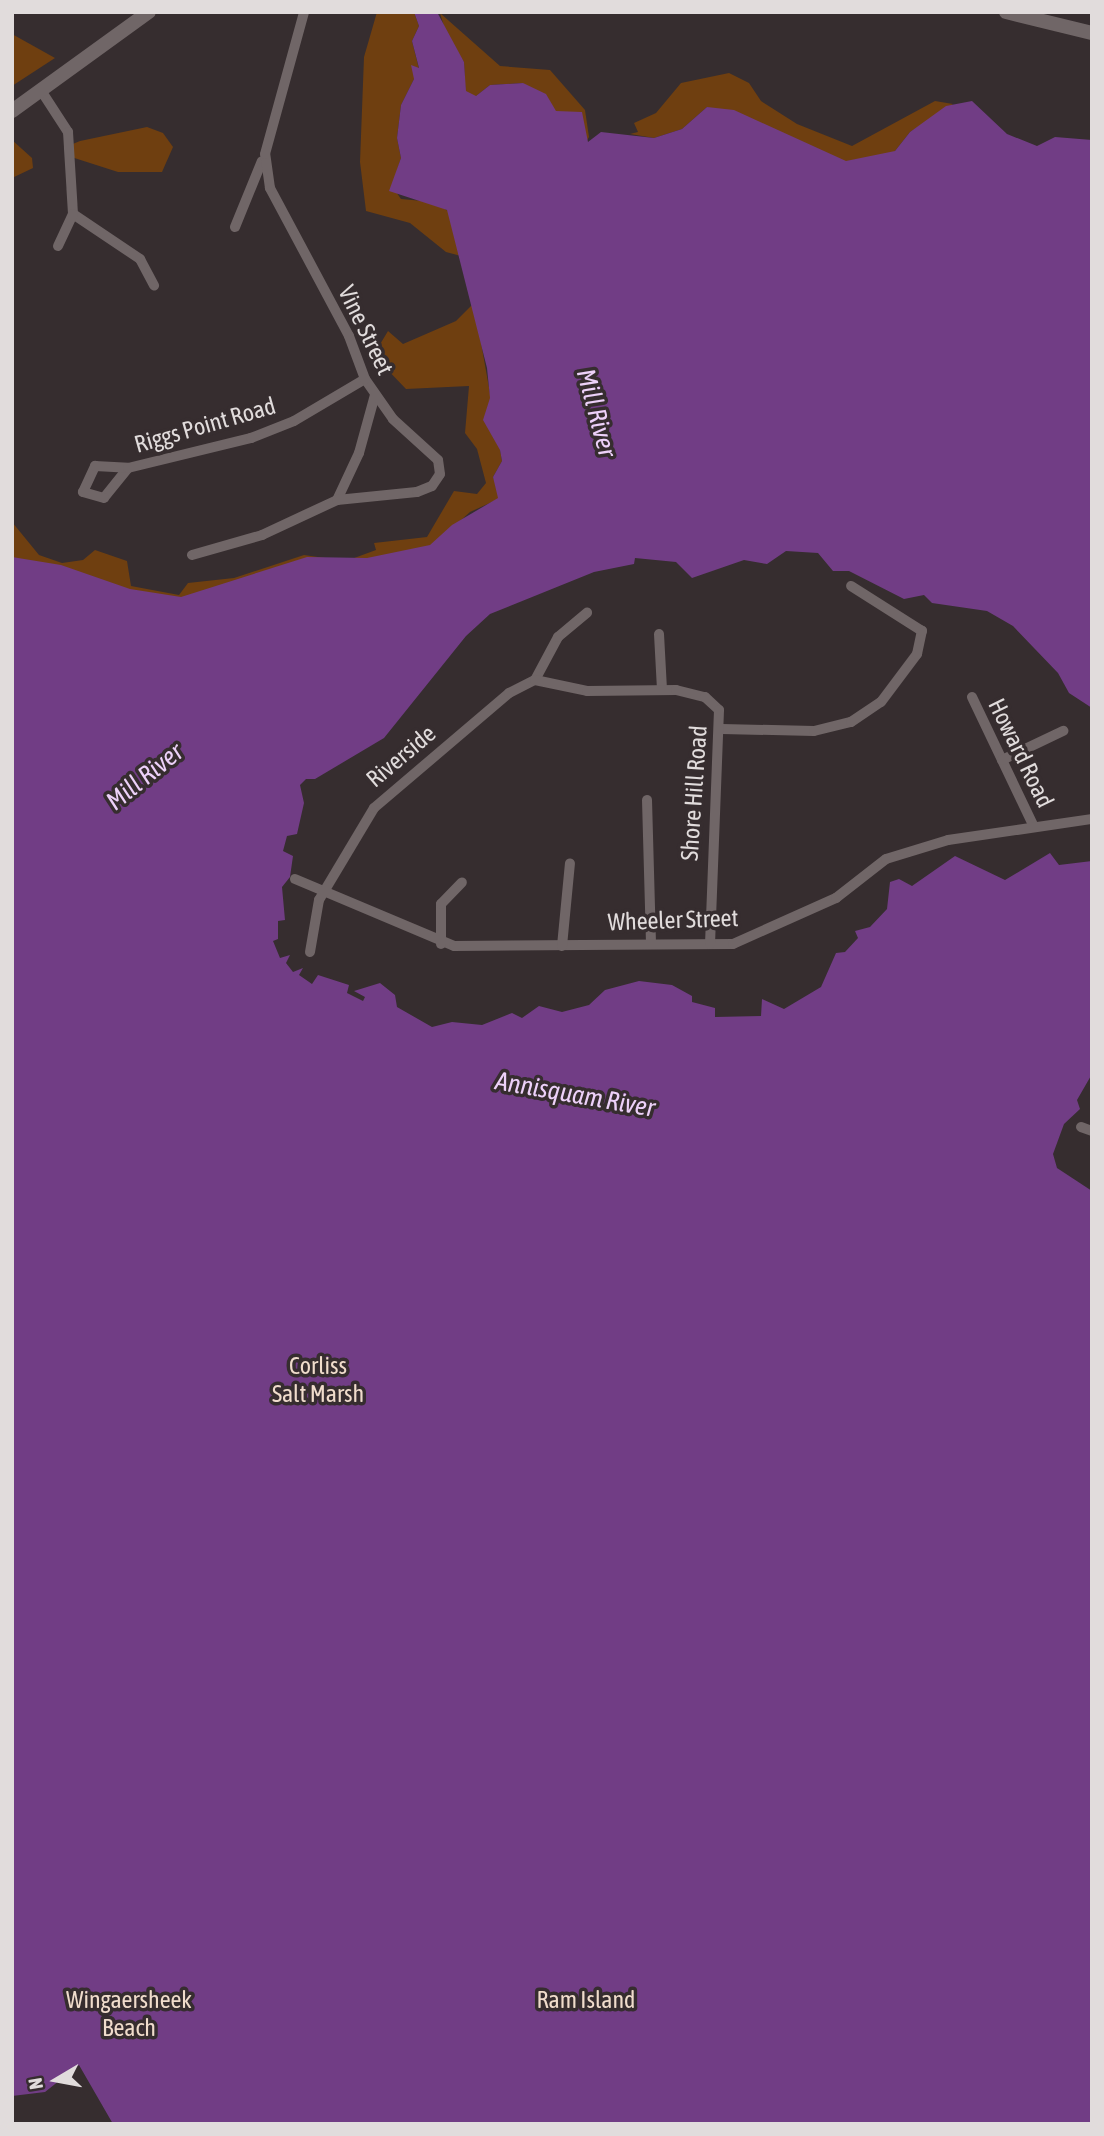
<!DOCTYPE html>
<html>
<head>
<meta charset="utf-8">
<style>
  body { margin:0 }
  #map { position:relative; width:1104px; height:2136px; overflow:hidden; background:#362d2f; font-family:"Asap Condensed",sans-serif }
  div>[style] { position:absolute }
  .green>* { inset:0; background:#6f3f10 }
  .water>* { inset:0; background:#713d85 }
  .minor>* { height:10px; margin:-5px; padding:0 5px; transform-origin:5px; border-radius:5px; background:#706667 }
  .secondary>* { height:14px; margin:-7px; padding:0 7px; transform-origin:7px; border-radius:7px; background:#706667 }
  span { translate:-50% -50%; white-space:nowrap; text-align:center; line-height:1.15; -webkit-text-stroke:7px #362d2f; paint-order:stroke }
  .street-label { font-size:24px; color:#e1dcdc }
  .park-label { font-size:24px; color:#f0dccc }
  .water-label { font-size:26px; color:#edd1f9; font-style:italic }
  .frame { position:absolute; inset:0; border:14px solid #e1dcdc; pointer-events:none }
  .north { position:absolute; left:21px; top:2045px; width:70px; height:70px; -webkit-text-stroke:5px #362d2f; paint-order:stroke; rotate:260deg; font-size:19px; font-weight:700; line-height:28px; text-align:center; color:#e1dcdc }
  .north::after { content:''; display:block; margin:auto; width:24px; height:32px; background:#e1dcdc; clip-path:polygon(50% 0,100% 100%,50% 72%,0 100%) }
</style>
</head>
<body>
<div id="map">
  <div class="green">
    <div style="clip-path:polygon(377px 12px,414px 12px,419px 26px,412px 41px,419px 69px,401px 105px,397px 138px,401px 158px,392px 186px,401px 199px,434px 202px,451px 213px,461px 256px,446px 252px,410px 223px,366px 211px,360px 162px,364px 57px)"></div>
    <div style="clip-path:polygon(440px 13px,500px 66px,550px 70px,585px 110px,589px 137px,583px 147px,523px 83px,490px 85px,466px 104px,464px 62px,448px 40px)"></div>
    <div style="clip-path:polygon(12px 34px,55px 58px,12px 86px)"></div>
    <div style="clip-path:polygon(729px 73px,749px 83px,761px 101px,797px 124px,852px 146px,935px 101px,953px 104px,910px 132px,891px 156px,863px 169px,707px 107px,682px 129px,654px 138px,630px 134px,638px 132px,634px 123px,656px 113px,681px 83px)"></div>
    <div style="clip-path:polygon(147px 127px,163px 133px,173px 147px,162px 172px,118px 172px,65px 155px,68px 146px,80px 141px)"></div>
    <div style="clip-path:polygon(12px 140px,32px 158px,33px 168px,12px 178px)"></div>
    <div style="clip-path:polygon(474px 303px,502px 461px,493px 477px,503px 497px,470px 512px,438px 541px,12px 814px,12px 522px,39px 555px,62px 563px,83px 560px,95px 550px,127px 561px,131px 586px,179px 595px,188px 583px,234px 578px,304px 555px,346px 561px,376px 550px,374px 543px,427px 537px,454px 491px,477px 494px,486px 483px,477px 449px,465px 433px,469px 386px,406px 389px,380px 362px,379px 346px,388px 331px,403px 344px,456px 321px)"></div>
  </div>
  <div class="water">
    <div style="clip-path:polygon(414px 12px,437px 12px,464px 62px,466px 91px,476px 96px,490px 85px,523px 83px,546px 94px,556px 111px,582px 112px,588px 142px,601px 132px,654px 138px,682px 129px,707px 107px,734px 110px,846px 161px,895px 151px,910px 132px,946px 106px,972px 101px,1007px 134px,1037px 146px,1055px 137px,1092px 140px,1092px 708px,1069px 693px,1058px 673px,1013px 626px,987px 611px,932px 603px,924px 595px,904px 599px,849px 571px,833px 571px,818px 553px,786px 551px,767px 564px,744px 560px,692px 578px,676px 562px,635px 558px,634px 564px,594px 572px,490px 614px,466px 636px,384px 738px,315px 779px,306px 779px,300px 785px,304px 803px,297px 834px,287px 836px,283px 851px,293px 856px,290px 877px,282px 887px,285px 920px,278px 921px,278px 939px,273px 941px,280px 958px,290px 955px,286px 963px,293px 972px,303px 968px,299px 975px,312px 984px,318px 975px,349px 985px,347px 993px,363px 1001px,365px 997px,354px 991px,380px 983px,395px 995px,397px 1007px,432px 1027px,452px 1022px,482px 1025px,512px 1013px,522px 1018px,539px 1006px,562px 1012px,589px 1005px,605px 990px,639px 981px,672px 985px,692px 996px,692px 1002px,715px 1008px,715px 1017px,761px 1016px,762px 999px,784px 1009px,821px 987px,836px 953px,845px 952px,858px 938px,855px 931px,870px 927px,887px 909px,890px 882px,899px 879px,912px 886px,955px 856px,1005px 880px,1050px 853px,1059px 865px,1092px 861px,1092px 1074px,1077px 1100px,1080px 1109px,1064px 1124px,1053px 1154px,1057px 1168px,1092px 1191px,1092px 2124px,113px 2124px,79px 2065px,45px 2092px,12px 2096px,12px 557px,61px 565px,130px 589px,181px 597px,307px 557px,367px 558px,430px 545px,452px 525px,498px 498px,493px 477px,502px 461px,500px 450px,483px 420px,490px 398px,487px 368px,447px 210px,389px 191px,401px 158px,397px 138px,401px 105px,414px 79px,411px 65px,419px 68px,412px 41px,419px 26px)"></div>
  </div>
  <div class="minor">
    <div style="left:42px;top:92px;width:48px;rotate:57deg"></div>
    <div style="left:68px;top:132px;width:82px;rotate:86.5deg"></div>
    <div style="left:73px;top:214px;width:81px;rotate:33.9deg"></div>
    <div style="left:140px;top:259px;width:30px;rotate:62deg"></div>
    <div style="left:235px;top:227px;width:71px;rotate:-67.8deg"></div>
    <div style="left:58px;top:246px;width:35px;rotate:-65deg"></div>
    <div style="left:128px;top:468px;width:38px;rotate:129deg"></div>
    <div style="left:104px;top:498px;width:22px;rotate:-164deg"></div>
    <div style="left:83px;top:492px;width:29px;rotate:-65deg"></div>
    <div style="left:95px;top:466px;width:33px;rotate:3deg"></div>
    <div style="left:128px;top:468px;width:127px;rotate:-13.7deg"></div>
    <div style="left:251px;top:438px;width:46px;rotate:-21.6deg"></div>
    <div style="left:294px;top:421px;width:82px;rotate:-30.6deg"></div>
    <div style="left:337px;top:500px;width:52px;rotate:-64.9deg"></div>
    <div style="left:359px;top:453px;width:60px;rotate:-74.6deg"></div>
    <div style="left:192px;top:555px;width:73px;rotate:-15.9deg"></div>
    <div style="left:262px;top:535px;width:83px;rotate:-25deg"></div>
    <div style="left:337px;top:500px;width:80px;rotate:-5.7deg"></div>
    <div style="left:417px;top:492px;width:16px;rotate:-22deg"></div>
    <div style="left:432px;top:486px;width:14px;rotate:-56deg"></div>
    <div style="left:440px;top:474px;width:14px;rotate:-98deg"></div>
    <div style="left:438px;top:460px;width:61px;rotate:-137.7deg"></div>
    <div style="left:393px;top:419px;width:49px;rotate:-125deg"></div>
    <div style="left:365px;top:379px;width:46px;rotate:-110.4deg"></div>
    <div style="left:349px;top:336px;width:168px;rotate:-118.1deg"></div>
    <div style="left:270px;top:188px;width:34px;rotate:-98deg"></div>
    <div style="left:265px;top:154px;width:147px;rotate:-74.6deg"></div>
    <div style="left:659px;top:634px;width:55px;rotate:86.9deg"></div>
    <div style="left:535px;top:680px;width:49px;rotate:-61.9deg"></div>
    <div style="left:558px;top:637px;width:38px;rotate:-40deg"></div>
    <div style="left:972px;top:697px;width:144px;rotate:64.5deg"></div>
    <div style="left:722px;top:729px;width:92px;rotate:1.2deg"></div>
    <div style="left:814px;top:731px;width:38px;rotate:-14deg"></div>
    <div style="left:851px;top:722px;width:36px;rotate:-34deg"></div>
    <div style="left:881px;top:702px;width:60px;rotate:-53.1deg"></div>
    <div style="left:917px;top:654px;width:24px;rotate:-78deg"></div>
    <div style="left:922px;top:631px;width:84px;rotate:-147.6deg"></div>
    <div style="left:1002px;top:760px;width:68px;rotate:-25.4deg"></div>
    <div style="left:647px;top:800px;width:143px;rotate:88.4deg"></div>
    <div style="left:295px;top:879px;width:173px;rotate:22.8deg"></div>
    <div style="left:454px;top:946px;width:279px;rotate:-0.4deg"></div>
    <div style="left:733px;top:944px;width:113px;rotate:-24.1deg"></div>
    <div style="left:836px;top:898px;width:63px;rotate:-38deg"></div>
    <div style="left:886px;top:859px;width:65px;rotate:-17deg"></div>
    <div style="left:948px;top:840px;width:146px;rotate:-8.3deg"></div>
    <div style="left:441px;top:944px;width:40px;rotate:-90deg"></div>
    <div style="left:441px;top:904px;width:30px;rotate:-46deg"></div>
    <div style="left:562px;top:946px;width:83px;rotate:-84.5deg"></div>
    <div style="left:310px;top:952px;width:53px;rotate:-80.2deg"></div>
    <div style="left:319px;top:900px;width:107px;rotate:-59.1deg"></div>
    <div style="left:374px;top:808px;width:177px;rotate:-40.4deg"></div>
    <div style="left:509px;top:693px;width:29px;rotate:-27deg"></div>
    <div style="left:535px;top:680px;width:53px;rotate:11.9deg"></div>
    <div style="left:587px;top:691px;width:89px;rotate:-0.6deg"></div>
    <div style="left:676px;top:690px;width:30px;rotate:14deg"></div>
    <div style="left:705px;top:697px;width:19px;rotate:43deg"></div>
    <div style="left:719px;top:710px;width:234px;rotate:92.2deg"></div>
    <div style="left:1081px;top:1127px;width:12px;rotate:20deg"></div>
  </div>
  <div class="secondary">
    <div style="left:1006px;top:12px;width:89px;rotate:13.7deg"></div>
    <div style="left:12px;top:111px;width:169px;rotate:-35.9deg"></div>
  </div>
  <div class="street-label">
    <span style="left:366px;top:330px;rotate:64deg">Vine Street</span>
    <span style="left:205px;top:425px;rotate:-16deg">Riggs Point Road</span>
    <span style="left:1021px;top:753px;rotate:64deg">Howard Road</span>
    <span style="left:401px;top:756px;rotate:-40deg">Riverside</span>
    <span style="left:694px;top:793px;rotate:-86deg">Shore Hill Road</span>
    <span style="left:673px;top:920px;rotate:-2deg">Wheeler Street</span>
  </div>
  <div class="park-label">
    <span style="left:318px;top:1380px">Corliss<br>Salt Marsh</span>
    <span style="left:129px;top:2014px">Wingaersheek<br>Beach</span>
    <span style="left:586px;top:2000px">Ram Island</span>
  </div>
  <div class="water-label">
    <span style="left:596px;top:413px;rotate:75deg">Mill River</span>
    <span style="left:145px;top:777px;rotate:-39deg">Mill River</span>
    <span style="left:575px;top:1095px;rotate:10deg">Annisquam River</span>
  </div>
  <div class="frame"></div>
  <div class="north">N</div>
</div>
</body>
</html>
